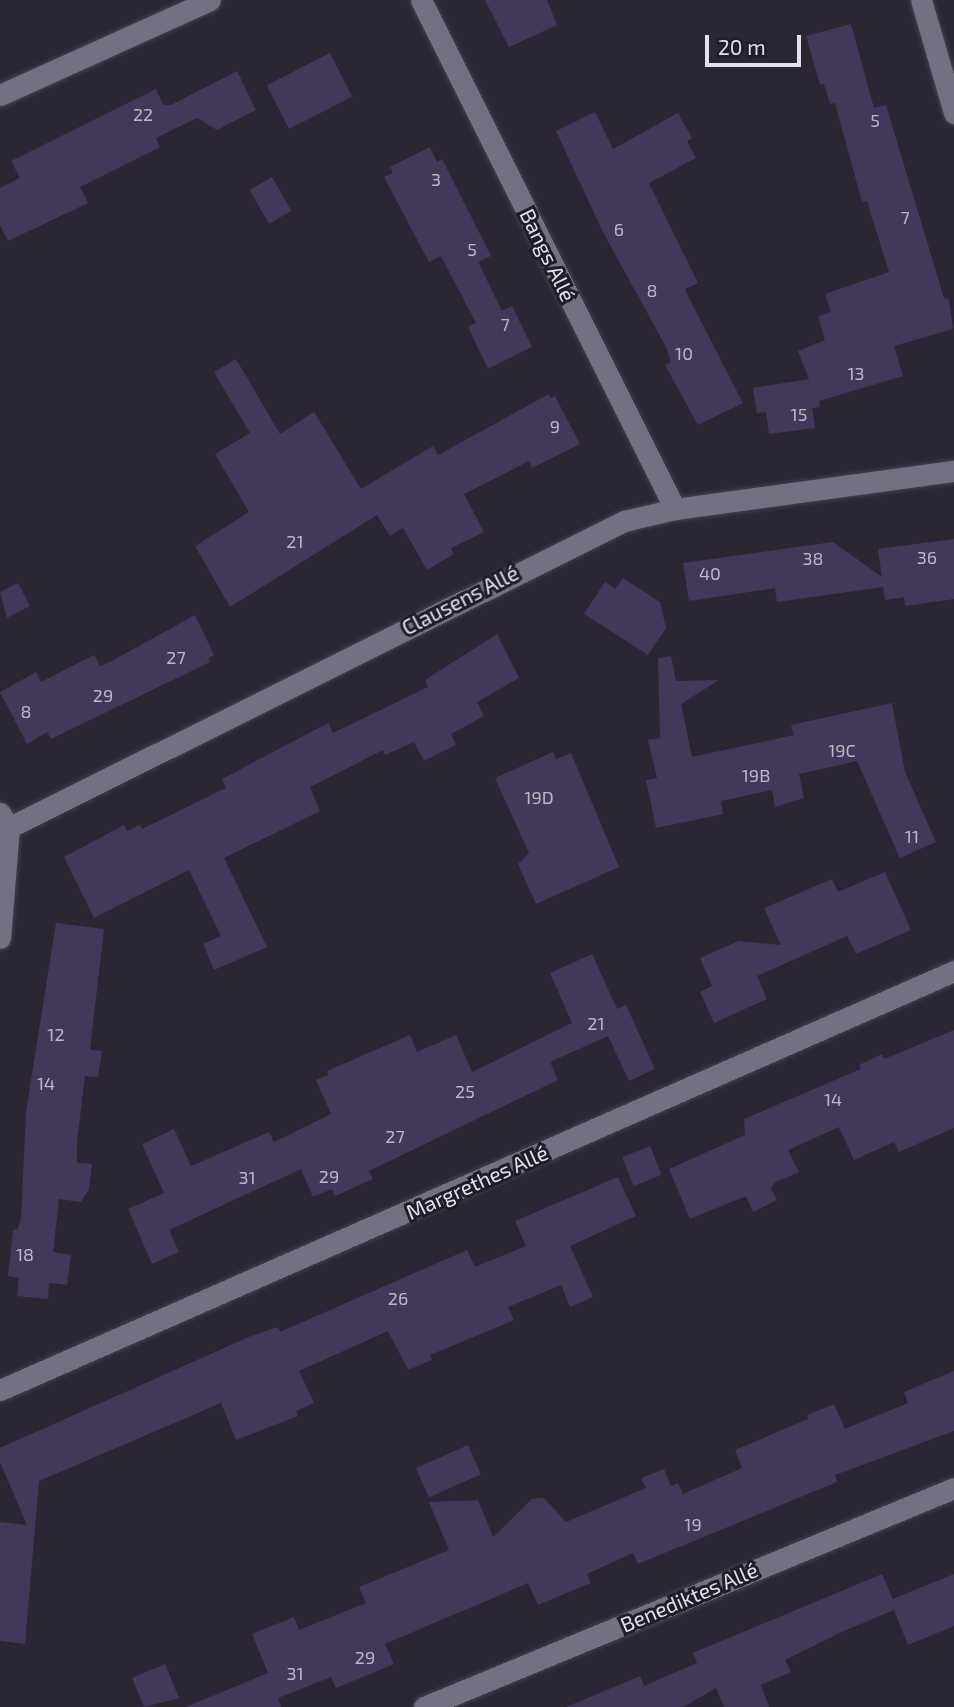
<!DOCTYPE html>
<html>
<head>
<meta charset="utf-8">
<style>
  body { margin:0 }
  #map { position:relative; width:954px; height:1707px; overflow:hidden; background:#2a2634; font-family:"Exo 2",sans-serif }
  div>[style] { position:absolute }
  .building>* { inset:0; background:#44385a; transform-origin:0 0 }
  .roads { filter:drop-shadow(0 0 2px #45414d) drop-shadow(0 0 2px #45414d) }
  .minor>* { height:21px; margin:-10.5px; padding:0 10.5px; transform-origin:10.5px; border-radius:10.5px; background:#746f81 }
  span { translate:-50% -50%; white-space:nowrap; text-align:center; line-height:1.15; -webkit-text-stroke:6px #201c2a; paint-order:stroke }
  .number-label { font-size:18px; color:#bcb7c7 }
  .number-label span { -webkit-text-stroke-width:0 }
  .street-label { font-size:21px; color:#e4e1eb }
  .scale { position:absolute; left:705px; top:35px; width:96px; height:32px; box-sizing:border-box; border:4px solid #e4e1eb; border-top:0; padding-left:9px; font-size:21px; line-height:24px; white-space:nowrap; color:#e4e1eb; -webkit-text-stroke:5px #201c2a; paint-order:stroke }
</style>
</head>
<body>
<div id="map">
  <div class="building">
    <div style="clip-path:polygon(485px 0,547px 0,557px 25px,509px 47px)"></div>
    <div style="clip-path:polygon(851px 24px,874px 108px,886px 105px,944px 298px,949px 299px,953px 329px,894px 346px,903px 376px,819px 401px,820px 407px,812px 408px,815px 428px,769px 434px,766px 412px,757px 413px,753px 388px,809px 379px,798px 351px,825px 340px,818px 316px,831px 312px,825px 294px,889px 272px,867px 201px,862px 202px,835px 103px,830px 104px,824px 84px,820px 85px,806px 36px)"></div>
    <div style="left:330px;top:53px;width:49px;height:71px;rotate:63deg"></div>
    <div style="clip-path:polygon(237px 71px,256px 110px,217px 130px,197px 118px,156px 138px,160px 147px,80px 187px,88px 203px,8px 241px,0 225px,0 188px,20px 178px,11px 161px,156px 89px,163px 105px,171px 105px)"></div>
    <div style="clip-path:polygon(595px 112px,613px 149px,678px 113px,692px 138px,687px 141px,696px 158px,649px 183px,698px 283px,685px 289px,689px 298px,743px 403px,698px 425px,665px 365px,671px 362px,666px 347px,604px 234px,556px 131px)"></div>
    <div style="clip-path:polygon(430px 147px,437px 162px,442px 159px,491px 256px,478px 262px,502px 311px,512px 306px,532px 347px,488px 369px,468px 327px,476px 323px,441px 256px,429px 262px,384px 177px,393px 173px,390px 167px)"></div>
    <div style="left:272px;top:177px;width:39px;height:26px;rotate:60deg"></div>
    <div style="clip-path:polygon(236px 359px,280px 434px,314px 412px,361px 489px,433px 446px,438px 455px,549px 394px,551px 398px,555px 396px,580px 444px,532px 468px,529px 461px,464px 494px,484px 532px,451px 548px,454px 554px,427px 570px,403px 528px,390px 536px,377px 515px,230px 607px,195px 546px,249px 512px,215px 454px,250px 433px,214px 372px)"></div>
    <div style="clip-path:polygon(954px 539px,954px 599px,905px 606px,904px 597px,885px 600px,883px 587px,777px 602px,775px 588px,689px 601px,683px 563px,833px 542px,882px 577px,878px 549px)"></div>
    <div style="clip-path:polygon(623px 578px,660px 602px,666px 628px,648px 655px,584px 614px,605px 582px,615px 589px)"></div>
    <div style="clip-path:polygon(18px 583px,30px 606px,7px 618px,0 592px)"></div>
    <div style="clip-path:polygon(195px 615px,214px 655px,208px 658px,210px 662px,51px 739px,47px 732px,27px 744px,0 692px,36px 672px,41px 682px,94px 655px,100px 666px,110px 662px)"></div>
    <div style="clip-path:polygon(497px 634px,519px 678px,477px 702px,484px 716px,451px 734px,456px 745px,424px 761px,414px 742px,385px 755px,383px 750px,310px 787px,320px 811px,224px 858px,267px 947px,214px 970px,203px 944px,221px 936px,189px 870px,94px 918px,64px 857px,124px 825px,127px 831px,140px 825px,142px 829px,226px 788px,222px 779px,328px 723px,333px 733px,428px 687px,425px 680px)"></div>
    <div style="clip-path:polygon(671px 656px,676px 681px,719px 680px,681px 704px,692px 757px,794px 735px,791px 725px,892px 703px,905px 772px,936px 842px,900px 858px,857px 761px,799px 774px,804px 798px,775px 807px,772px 790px,721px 801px,723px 814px,656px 828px,646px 780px,657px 778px,648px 740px,660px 738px,658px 658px)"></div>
    <div style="clip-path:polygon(553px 752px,556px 759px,571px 753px,619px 867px,536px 904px,518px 864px,529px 853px,495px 778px)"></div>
    <div style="clip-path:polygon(885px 872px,911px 930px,856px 954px,847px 936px,757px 976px,767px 999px,714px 1023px,700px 992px,712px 986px,700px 958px,739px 941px,781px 945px,764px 908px,832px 879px,838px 892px)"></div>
    <div style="clip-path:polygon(56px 923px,104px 929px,90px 1050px,102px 1051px,98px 1077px,85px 1076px,77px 1142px,77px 1163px,92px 1164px,89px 1189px,81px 1202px,59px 1199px,53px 1252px,71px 1255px,67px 1285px,49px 1283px,48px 1299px,17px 1296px,19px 1278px,8px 1276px,13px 1230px,17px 1230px,21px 1219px,26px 1112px)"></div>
    <div style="clip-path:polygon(592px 954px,617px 1009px,626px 1005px,655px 1069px,629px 1081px,608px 1036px,550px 1062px,558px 1080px,369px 1171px,373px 1179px,335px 1196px,332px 1189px,313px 1197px,301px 1169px,169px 1230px,179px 1252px,152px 1264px,128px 1209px,164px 1193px,142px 1144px,174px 1129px,191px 1166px,269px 1132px,274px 1142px,331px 1114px,316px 1080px,328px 1075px,327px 1071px,410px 1035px,417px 1052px,456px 1035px,472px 1072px,572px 1023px,550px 973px)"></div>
    <div style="clip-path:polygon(954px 1030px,954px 1128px,899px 1152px,894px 1142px,854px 1160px,839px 1127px,788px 1150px,799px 1172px,774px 1183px,771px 1189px,777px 1200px,753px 1212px,746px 1196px,690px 1219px,669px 1169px,745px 1135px,744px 1119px,861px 1069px,859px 1065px,882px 1054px,884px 1059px)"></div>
    <div style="left:650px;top:1146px;width:31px;height:30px;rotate:68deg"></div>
    <div style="clip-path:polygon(618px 1177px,636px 1216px,570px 1246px,593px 1297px,570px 1307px,561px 1285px,508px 1307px,514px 1320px,430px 1355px,432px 1360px,408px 1370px,388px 1331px,299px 1371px,314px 1403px,296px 1411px,298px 1416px,236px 1440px,221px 1403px,39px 1481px,25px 1644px,0 1641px,0 1522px,27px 1525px,0 1462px,0 1448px,251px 1336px,278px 1327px,280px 1332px,467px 1250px,475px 1267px,526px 1246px,515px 1221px)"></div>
    <div style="clip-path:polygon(954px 1371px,954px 1431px,835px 1475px,837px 1482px,638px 1564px,633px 1553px,587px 1574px,591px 1583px,538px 1605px,528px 1583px,385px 1644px,394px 1664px,336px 1688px,331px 1677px,278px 1698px,281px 1707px,186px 1707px,268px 1673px,252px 1634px,294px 1617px,299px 1630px,366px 1603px,359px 1587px,449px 1550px,429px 1502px,478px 1500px,493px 1537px,532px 1499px,544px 1498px,566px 1522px,646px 1488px,641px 1478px,664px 1469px,671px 1486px,678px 1483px,683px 1494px,742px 1468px,735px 1450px,808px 1419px,807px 1415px,834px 1404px,845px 1429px,908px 1403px,904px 1392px)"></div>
    <div style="left:468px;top:1445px;width:32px;height:57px;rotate:66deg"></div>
    <div style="clip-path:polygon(882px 1574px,893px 1599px,954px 1574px,954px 1626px,908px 1645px,894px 1610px,844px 1631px,785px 1660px,791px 1672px,761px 1685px,769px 1707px,724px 1707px,716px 1688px,683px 1707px,566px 1707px,640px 1676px,644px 1686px,697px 1663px,693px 1653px)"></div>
    <div style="clip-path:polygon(165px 1664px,179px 1698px,144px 1707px,132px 1678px)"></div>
  </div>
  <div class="roads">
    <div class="minor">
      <div style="left:421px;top:0;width:569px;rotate:63.48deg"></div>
      <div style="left:921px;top:0;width:118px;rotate:73.7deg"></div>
      <div style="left:0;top:95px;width:230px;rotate:-24.3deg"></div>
      <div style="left:0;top:813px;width:17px;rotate:57deg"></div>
      <div style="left:9px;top:827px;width:111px;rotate:94.6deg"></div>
      <div style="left:0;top:832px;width:697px;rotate:-26.49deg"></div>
      <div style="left:624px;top:521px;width:52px;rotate:-13.2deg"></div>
      <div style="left:675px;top:509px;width:282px;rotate:-7.8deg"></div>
      <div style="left:0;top:1390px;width:1042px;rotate:-23.71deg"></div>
      <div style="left:424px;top:1707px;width:573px;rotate:-22.45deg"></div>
    </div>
  </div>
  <div class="number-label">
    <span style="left:143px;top:114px">22</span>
    <span style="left:875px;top:120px">5</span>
    <span style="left:436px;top:179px">3</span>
    <span style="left:905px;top:217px">7</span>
    <span style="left:619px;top:229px">6</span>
    <span style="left:472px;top:249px">5</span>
    <span style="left:652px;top:290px">8</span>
    <span style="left:505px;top:324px">7</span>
    <span style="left:684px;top:353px">10</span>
    <span style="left:856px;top:373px">13</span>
    <span style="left:799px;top:414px">15</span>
    <span style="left:555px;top:426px">9</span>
    <span style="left:295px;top:541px">21</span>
    <span style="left:927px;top:557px">36</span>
    <span style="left:813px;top:558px">38</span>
    <span style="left:710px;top:573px">40</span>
    <span style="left:176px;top:657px">27</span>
    <span style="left:103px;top:695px">29</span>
    <span style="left:26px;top:711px">8</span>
    <span style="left:842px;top:750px">19C</span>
    <span style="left:756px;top:775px">19B</span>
    <span style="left:539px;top:797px">19D</span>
    <span style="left:912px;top:836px">11</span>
    <span style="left:596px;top:1023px">21</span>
    <span style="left:56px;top:1034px">12</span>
    <span style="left:46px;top:1083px">14</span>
    <span style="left:465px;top:1091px">25</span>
    <span style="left:833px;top:1099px">14</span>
    <span style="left:395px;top:1136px">27</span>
    <span style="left:329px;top:1176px">29</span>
    <span style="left:247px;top:1177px">31</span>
    <span style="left:25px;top:1254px">18</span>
    <span style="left:398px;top:1298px">26</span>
    <span style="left:693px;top:1524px">19</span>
    <span style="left:365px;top:1657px">29</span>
    <span style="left:295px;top:1673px">31</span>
  </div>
  <div class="street-label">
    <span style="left:548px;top:255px;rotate:64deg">Bangs Allé</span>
    <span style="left:460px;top:600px;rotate:-27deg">Clausens Allé</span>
    <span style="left:477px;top:1182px;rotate:-24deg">Margrethes Allé</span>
    <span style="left:689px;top:1597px;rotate:-23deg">Benediktes Allé</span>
  </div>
  <div class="scale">20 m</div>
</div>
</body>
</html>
